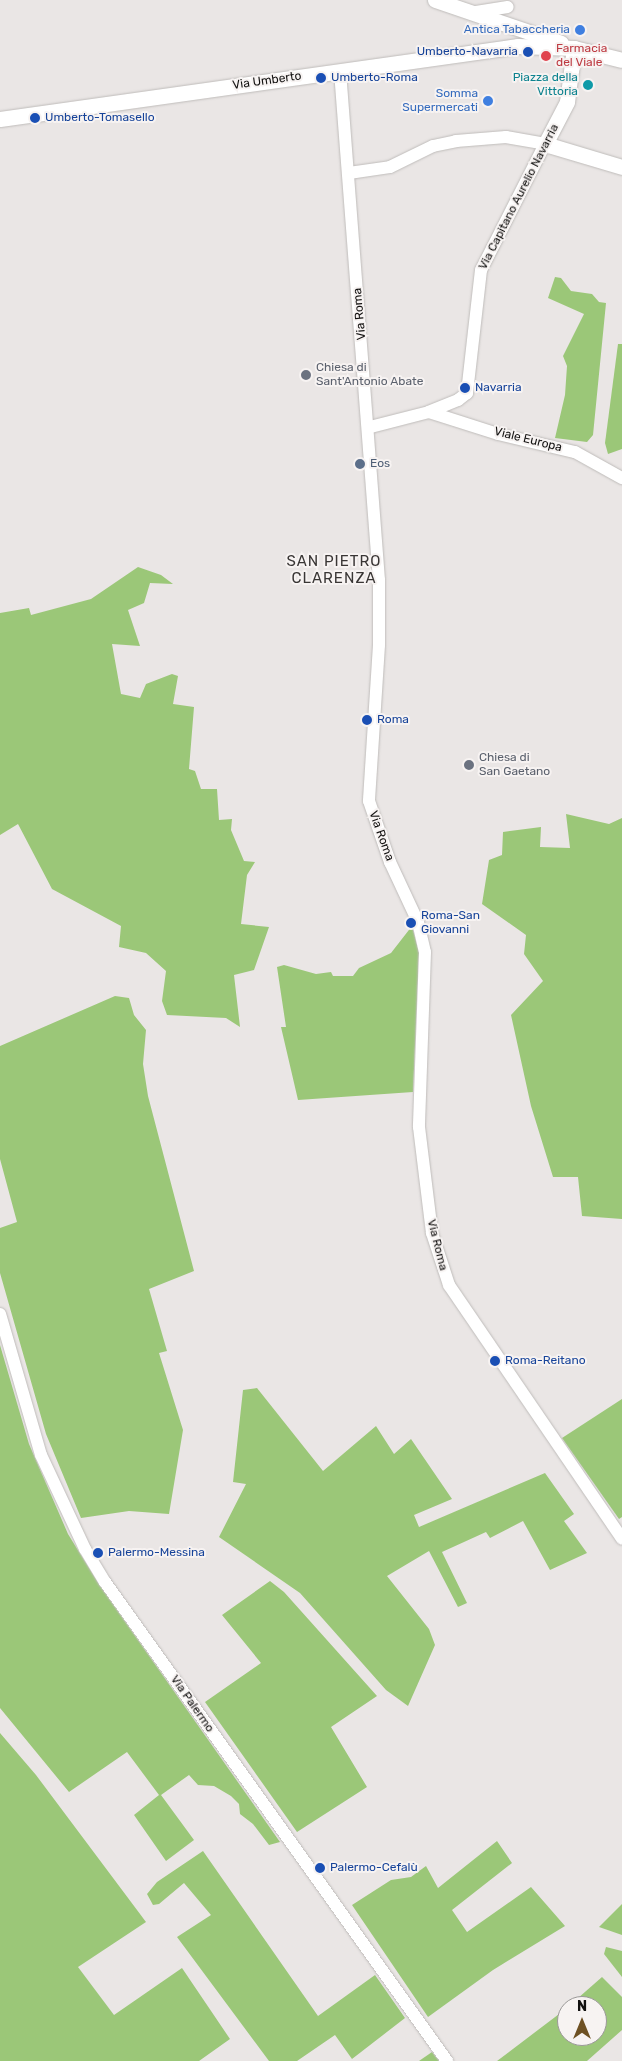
<!DOCTYPE html>
<html>
<head>
<meta charset="utf-8">
<style>
  body { margin:0 }
  #map { position:relative; width:622px; height:2061px; overflow:hidden; background:#eae6e5; font-family:Rubik,sans-serif }
  div>[style] { position:absolute }
  .green>* { inset:0; background:#9bc778 }
  .roads { filter:drop-shadow(0 0 1px #bfbcba) drop-shadow(0 0 1px #bfbcba) }
  .minor>* { height:12px; margin:-6px; padding:0 6px; transform-origin:6px; border-radius:6px; background:#fff }
  .major>* { height:15px; margin:-7.5px; padding:0 7.5px; transform-origin:7.5px; border-radius:7.5px; background:#fff }
  .dots>* { width:14px; height:14px; translate:-50% -50%; box-sizing:border-box; border:2px solid #f7f3f2; border-radius:50% }
  span { translate:-50% -50%; white-space:nowrap; text-align:center; line-height:1.15; -webkit-text-stroke:4px #f7f3f2; paint-order:stroke }
  .shop-label { font-size:12px; color:#366cbe }
  .right { translate:-100% -50%; text-align:right }
  .health-label { font-size:12px; color:#be3a42 }
  .left { translate:0 -50%; text-align:left }
  .transit-label { font-size:12px; color:#164399 }
  .culture-label { font-size:12px; color:#0d838f }
  .street-label { font-size:12px; color:#121110 }
  .worship-label { font-size:12px; color:#5b616d }
  .service-label { font-size:12px; color:#4e5e75 }
  .quarter-label { font-size:15px; color:#393635; letter-spacing:1px }
  .north { position:absolute; left:557px; top:1996px; width:50px; height:50px; box-sizing:border-box; background:#f7f3f2; border:1px solid #9b9998; border-radius:50%; rotate:0deg; font-size:14px; font-weight:700; line-height:20px; text-align:center; color:#121110 }
  .north::after { content:''; display:block; margin:auto; width:18px; height:22px; background:#6e5124; clip-path:polygon(50% 0,100% 100%,50% 72%,0 100%) }
</style>
</head>
<body>
<div id="map">
  <div class="green">
    <div style="clip-path:polygon(555px 277px,561px 278px,571px 291px,592px 294px,599px 302px,606px 303px,593px 435px,587px 442px,555px 438px,565px 395px,567px 366px,563px 356px,584px 314px,548px 298px)"></div>
    <div style="clip-path:polygon(618px 344px,622px 344px,622px 449px,608px 454px,605px 443px)"></div>
    <div style="clip-path:polygon(138px 567px,161px 575px,173px 584px,150px 583px,144px 603px,128px 610px,140px 646px,112px 644px,121px 694px,140px 698px,146px 684px,172px 674px,178px 676px,173px 704px,194px 707px,189px 769px,195px 771px,201px 789px,217px 789px,219px 820px,232px 819px,231px 830px,244px 861px,255px 862px,247px 875px,241px 924px,269px 927px,254px 970px,234px 975px,240px 1027px,226px 1018px,167px 1015px,162px 1001px,166px 971px,146px 953px,119px 947px,121px 926px,52px 889px,18px 824px,0 835px,0 613px,29px 608px,31px 615px,91px 599px)"></div>
    <div style="clip-path:polygon(566px 814px,609px 824px,622px 818px,622px 1219px,582px 1216px,578px 1177px,553px 1177px,531px 1106px,511px 1015px,543px 981px,524px 954px,526px 935px,482px 904px,489px 860px,502px 855px,503px 832px,541px 827px,540px 847px,570px 848px)"></div>
    <div style="clip-path:polygon(412px 926px,419px 953px,413px 1092px,298px 1100px,281px 1027px,286px 1027px,277px 967px,284px 965px,316px 974px,331px 972px,333px 976px,353px 976px,359px 968px,391px 953px)"></div>
    <div style="clip-path:polygon(115px 996px,129px 998px,134px 1015px,146px 1030px,143px 1064px,148px 1096px,194px 1271px,149px 1289px,167px 1351px,159px 1353px,183px 1430px,169px 1514px,129px 1511px,81px 1518px,46px 1434px,0 1273px,0 1228px,17px 1222px,0 1159px,0 1046px)"></div>
    <div style="clip-path:polygon(0 1345px,29px 1444px,68px 1534px,100px 1586px,280px 1842px,269px 1845px,253px 1824px,240px 1814px,239px 1804px,231px 1796px,214px 1786px,198px 1785px,189px 1775px,161px 1795px,194px 1840px,166px 1861px,134px 1815px,159px 1795px,127px 1752px,69px 1792px,0 1708px)"></div>
    <div style="clip-path:polygon(257px 1388px,323px 1471px,376px 1426px,394px 1454px,411px 1439px,452px 1499px,414px 1515px,419px 1527px,545px 1473px,574px 1514px,564px 1521px,587px 1553px,550px 1570px,523px 1521px,490px 1538px,486px 1532px,442px 1552px,467px 1603px,458px 1607px,429px 1551px,387px 1576px,429px 1629px,435px 1645px,408px 1706px,386px 1690px,300px 1593px,219px 1537px,246px 1484px,233px 1482px,243px 1390px)"></div>
    <div style="clip-path:polygon(622px 1399px,622px 1517px,619px 1519px,562px 1438px)"></div>
    <div style="clip-path:polygon(270px 1581px,284px 1592px,377px 1696px,331px 1727px,367px 1787px,297px 1832px,205px 1702px,261px 1663px,222px 1615px)"></div>
    <div style="clip-path:polygon(0 1733px,36px 1775px,146px 1922px,78px 1967px,114px 2015px,182px 1968px,230px 2039px,199px 2061px,0 2061px)"></div>
    <div style="clip-path:polygon(497px 1841px,512px 1863px,452px 1910px,467px 1932px,531px 1887px,565px 1926px,493px 1970px,428px 2017px,352px 1905px,391px 1880px,411px 1877px,426px 1866px,438px 1888px)"></div>
    <div style="clip-path:polygon(203px 1851px,318px 2016px,375px 1975px,405px 2018px,352px 2059px,335px 2035px,297px 2061px,269px 2061px,177px 1937px,211px 1915px,184px 1883px,159px 1904px,153px 1905px,147px 1894px,157px 1882px)"></div>
    <div style="clip-path:polygon(622px 1904px,622px 1935px,599px 1927px)"></div>
    <div style="clip-path:polygon(606px 1947px,622px 1951px,622px 1977px,604px 1954px)"></div>
    <div style="clip-path:polygon(602px 1977px,622px 1997px,622px 2030px,587px 2061px,497px 2061px,567px 2008px,567px 2036px,597px 2036px,597px 2006px,569px 2006px)"></div>
    <div style="clip-path:polygon(432px 2052px,439px 2061px,419px 2061px)"></div>
  </div>
  <div class="roads">
    <div class="minor">
      <div style="left:476px;top:12px;width:32px;rotate:-9deg"></div>
      <div style="left:340px;top:71px;width:510px;rotate:85.62deg"></div>
      <div style="left:379px;top:580px;width:65px;rotate:90deg"></div>
      <div style="left:379px;top:645px;width:156px;rotate:93.7deg"></div>
      <div style="left:369px;top:801px;width:65px;rotate:71deg"></div>
      <div style="left:390px;top:862px;width:66px;rotate:65deg"></div>
      <div style="left:418px;top:922px;width:31px;rotate:77deg"></div>
      <div style="left:425px;top:952px;width:175px;rotate:92deg"></div>
      <div style="left:419px;top:1127px;width:107px;rotate:83deg"></div>
      <div style="left:432px;top:1233px;width:55px;rotate:71.9deg"></div>
      <div style="left:449px;top:1285px;width:307px;rotate:55.7deg"></div>
      <div style="left:349px;top:173px;width:41px;rotate:-8.3deg"></div>
      <div style="left:390px;top:167px;width:48px;rotate:-26deg"></div>
      <div style="left:433px;top:146px;width:24px;rotate:-12deg"></div>
      <div style="left:456px;top:141px;width:50px;rotate:-4.6deg"></div>
      <div style="left:506px;top:137px;width:40px;rotate:10deg"></div>
      <div style="left:545px;top:144px;width:141px;rotate:116.9deg"></div>
      <div style="left:481px;top:270px;width:124px;rotate:96.5deg"></div>
      <div style="left:467px;top:393px;width:11px;rotate:142deg"></div>
      <div style="left:458px;top:400px;width:31px;rotate:158deg"></div>
      <div style="left:429px;top:412px;width:61px;rotate:165.7deg"></div>
      <div style="left:429px;top:412px;width:72px;rotate:17.7deg"></div>
      <div style="left:498px;top:434px;width:79px;rotate:13.2deg"></div>
      <div style="left:575px;top:452px;width:54px;rotate:29deg"></div>
      <div style="left:0;top:1314px;width:147px;rotate:73.8deg"></div>
      <div style="left:41px;top:1455px;width:104px;rotate:64.9deg"></div>
      <div style="left:85px;top:1549px;width:39px;rotate:59deg"></div>
      <div style="left:105px;top:1582px;width:589px;rotate:54.47deg"></div>
    </div>
    <div class="major">
      <div style="left:435px;top:0;width:133px;rotate:18.8deg"></div>
      <div style="left:574px;top:48px;width:54px;rotate:97.4deg"></div>
      <div style="left:567px;top:102px;width:47px;rotate:117.6deg"></div>
      <div style="left:545px;top:144px;width:80px;rotate:16.6deg"></div>
      <div style="left:0;top:119px;width:523px;rotate:-8.02deg"></div>
      <div style="left:518px;top:46px;width:56px;rotate:2deg"></div>
      <div style="left:574px;top:48px;width:49px;rotate:14deg"></div>
    </div>
  </div>
  <div class="dots">
    <div style="left:580px;top:30px;background:#3f7fe0"></div>
    <div style="left:528px;top:52px;background:#1a4fb4"></div>
    <div style="left:546px;top:56px;background:#e0444e"></div>
    <div style="left:321px;top:78px;background:#1a4fb4"></div>
    <div style="left:588px;top:85px;background:#0f9aa8"></div>
    <div style="left:488px;top:101px;background:#3f7fe0"></div>
    <div style="left:35px;top:118px;background:#1a4fb4"></div>
    <div style="left:306px;top:375px;background:#6b7280"></div>
    <div style="left:465px;top:388px;background:#1a4fb4"></div>
    <div style="left:360px;top:464px;background:#5c6f8a"></div>
    <div style="left:367px;top:720px;background:#1a4fb4"></div>
    <div style="left:469px;top:765px;background:#6b7280"></div>
    <div style="left:411px;top:923px;background:#1a4fb4"></div>
    <div style="left:495px;top:1361px;background:#1a4fb4"></div>
    <div style="left:98px;top:1553px;background:#1a4fb4"></div>
    <div style="left:320px;top:1868px;background:#1a4fb4"></div>
  </div>
  <div class="shop-label">
    <span class="right" style="left:570px;top:30px">Antica Tabaccheria</span>
    <span class="right" style="left:478px;top:101px">Somma<br>Supermercati</span>
  </div>
  <div class="health-label">
    <span class="left" style="left:556px;top:56px">Farmacia<br>del Viale</span>
  </div>
  <div class="transit-label">
    <span class="right" style="left:518px;top:52px">Umberto-Navarria</span>
    <span class="left" style="left:331px;top:78px">Umberto-Roma</span>
    <span class="left" style="left:45px;top:118px">Umberto-Tomasello</span>
    <span class="left" style="left:475px;top:388px">Navarria</span>
    <span class="left" style="left:377px;top:720px">Roma</span>
    <span class="left" style="left:421px;top:923px">Roma-San<br>Giovanni</span>
    <span class="left" style="left:505px;top:1361px">Roma-Reitano</span>
    <span class="left" style="left:108px;top:1553px">Palermo-Messina</span>
    <span class="left" style="left:330px;top:1868px">Palermo-Cefalù</span>
  </div>
  <div class="culture-label">
    <span class="right" style="left:578px;top:85px">Piazza della<br>Vittoria</span>
  </div>
  <div class="street-label">
    <span style="left:267px;top:81px;rotate:-8deg">Via Umberto</span>
    <span style="left:519px;top:197px;rotate:-63deg">Via Capitano Aurelio Navarria</span>
    <span style="left:360px;top:314px;rotate:-95deg">Via Roma</span>
    <span style="left:528px;top:440px;rotate:14deg">Viale Europa</span>
    <span style="left:381px;top:836px;rotate:70deg">Via Roma</span>
    <span style="left:437px;top:1245px;rotate:76deg">Via Roma</span>
    <span style="left:192px;top:1704px;rotate:55deg">Via Palermo</span>
  </div>
  <div class="worship-label">
    <span class="left" style="left:316px;top:375px">Chiesa di<br>Sant'Antonio Abate</span>
    <span class="left" style="left:479px;top:765px">Chiesa di<br>San Gaetano</span>
  </div>
  <div class="service-label">
    <span class="left" style="left:370px;top:464px">Eos</span>
  </div>
  <div class="quarter-label">
    <span style="left:334px;top:570px">SAN PIETRO<br>CLARENZA</span>
  </div>
  <div class="north">N</div>
</div>
</body>
</html>
